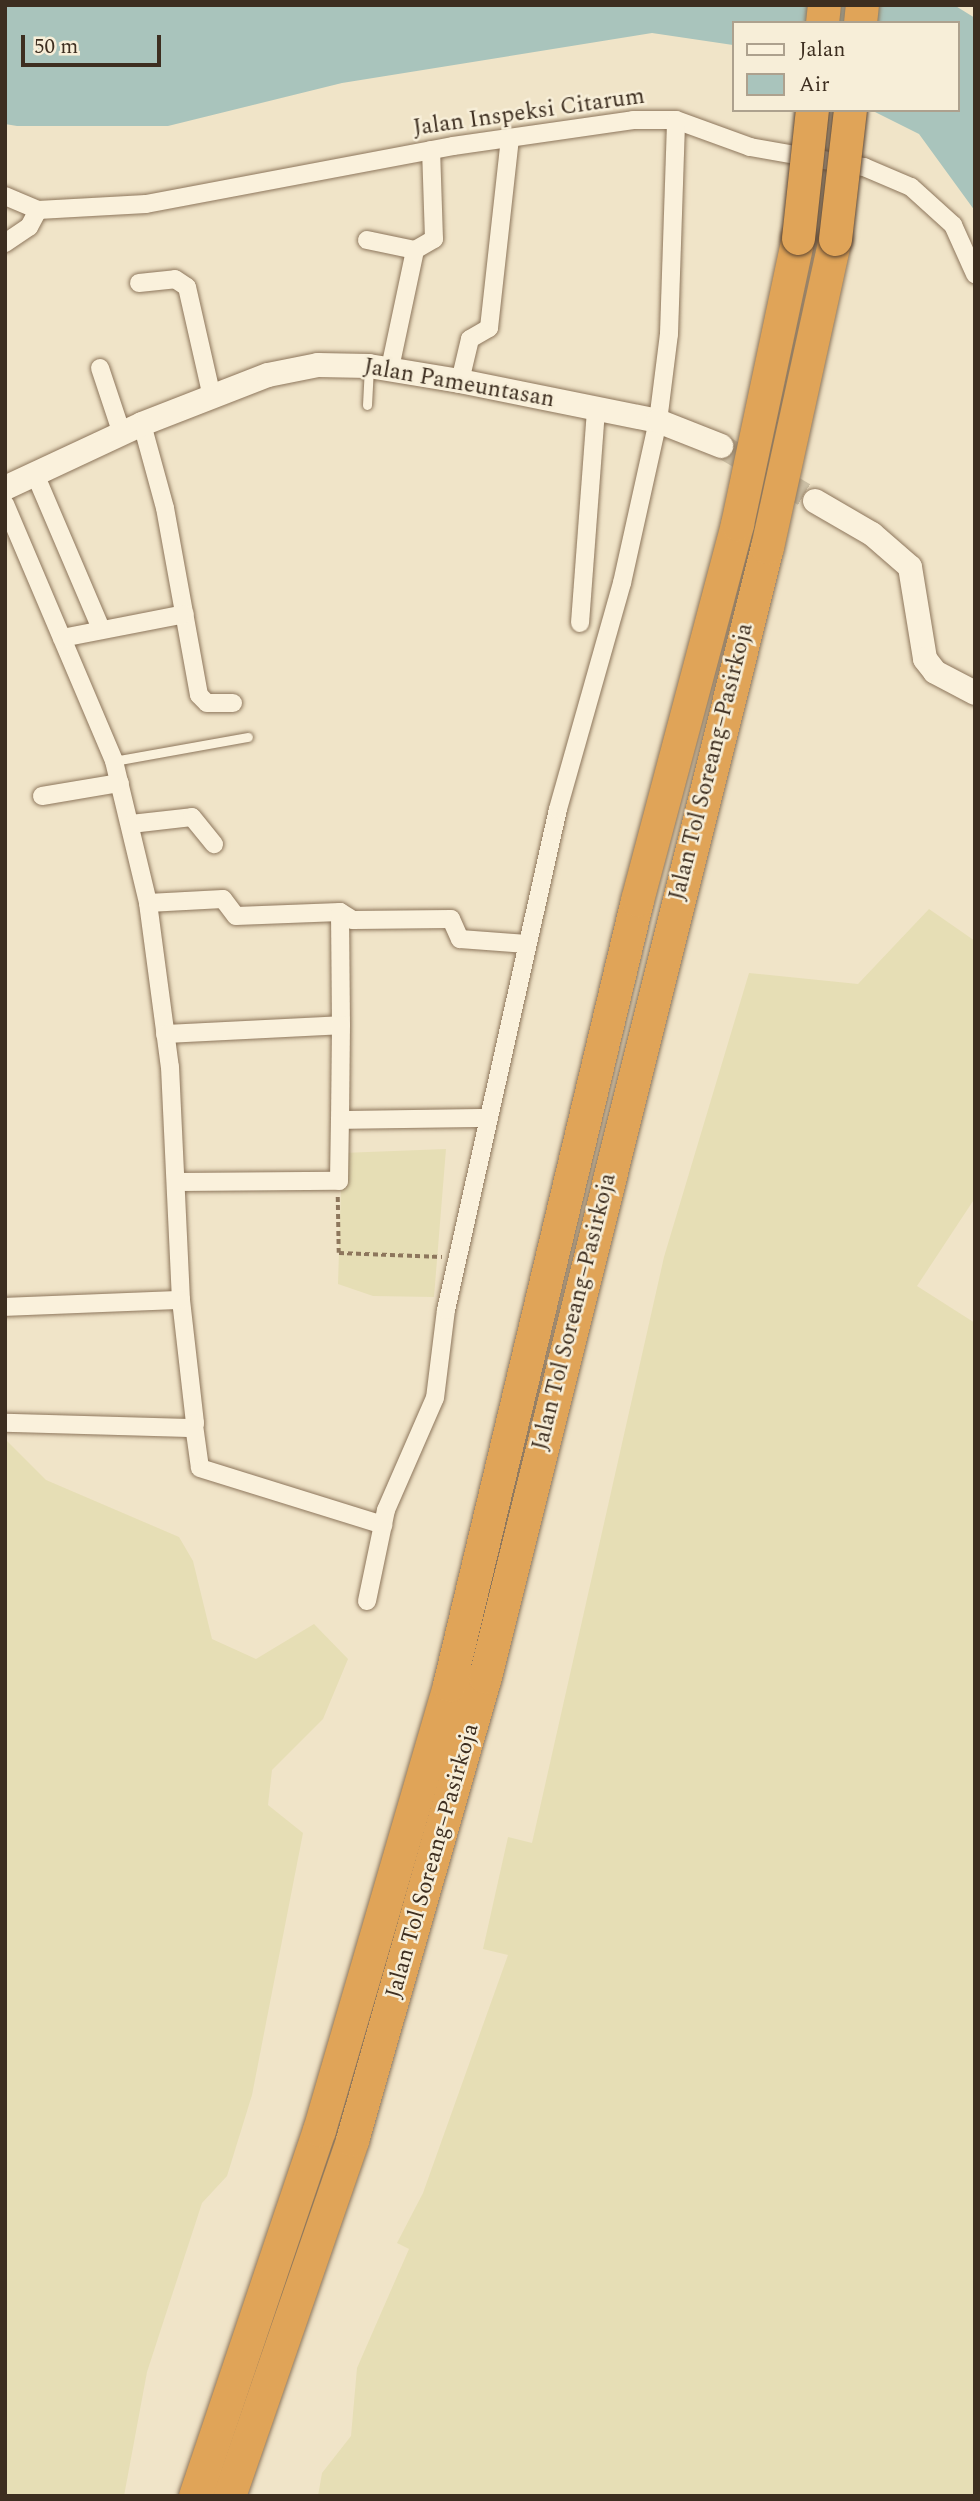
<!DOCTYPE html>
<html>
<head>
<meta charset="utf-8">
<style>
  body { margin:0 }
  #map { position:relative; width:980px; height:2501px; overflow:hidden; background:#f0e4c8; font-family:Spectral,serif }
  div>[style] { position:absolute }
  .farmland>* { inset:0; background:#e6deb5 }
  .water>* { inset:0; background:#a9c4bc }
  .secondary-tunnel>* { height:24px; margin-top:-12px; transform-origin:0; background:repeating-linear-gradient(90deg,#ccc0a6 0 24px,transparent 0 36px) }
  .path>* { height:3.5px; margin-top:-1.75px; transform-origin:0; background:repeating-linear-gradient(90deg,#8d765c 0 5px,transparent 0 8.5px) }
  .roads { filter:drop-shadow(0 0 2px #8d765c) drop-shadow(0 0 2px #8d765c) }
  .lane>* { height:9px; margin:-4.5px; padding:0 4.5px; transform-origin:4.5px; border-radius:4.5px; background:#faf1dc }
  .street>* { height:18px; margin:-9px; padding:0 9px; transform-origin:9px; border-radius:9px; background:#faf1dc }
  .secondary>* { height:24px; margin:-12px; padding:0 12px; transform-origin:12px; border-radius:12px; background:#faf1dc }
  .highway>* { height:33px; margin:-16.5px; padding:0 16.5px; transform-origin:16.5px; border-radius:16.5px; background:#e0a458 }
  .bridges { filter:drop-shadow(0 0 2px #5b4430) drop-shadow(0 0 2px #5b4430) }
  .highway-bridge>* { height:33px; margin:-16.5px; padding:0 16.5px; transform-origin:16.5px; border-radius:16.5px; background:#e0a458 }
  span { translate:-50% -50%; white-space:nowrap; text-align:center; line-height:1.15; -webkit-text-stroke:5px #f7eed8; paint-order:stroke }
  .street-label { font-size:23px; color:#3d2e20 }
  .frame { position:absolute; inset:0; border:7px solid #3d2e20; pointer-events:none }
  .legend { position:absolute; left:732px; top:21px; width:228px; height:91px; box-sizing:border-box; background:#f7eed8; border:2px solid #ada18e; margin:0; padding:9px 12px; list-style:none; font-size:21px; color:#3d2e20 }
  .legend li { display:flex; align-items:center; gap:14px; height:35px }
  .legend b { width:35px; border:2px solid #ada18e }
  .scale { position:absolute; left:21px; top:35px; width:140px; height:32px; box-sizing:border-box; border:4px solid #3d2e20; border-top:0; padding-left:9px; font-size:21px; line-height:24px; white-space:nowrap; color:#3d2e20; -webkit-text-stroke:5px #f7eed8; paint-order:stroke }
</style>
</head>
<body>
<div id="map">
  <div class="farmland">
    <div style="clip-path:polygon(929px 909px,975px 941px,975px 1198px,917px 1286px,975px 1323px,975px 2496px,318px 2496px,322px 2473px,351px 2436px,357px 2368px,409px 2249px,397px 2243px,423px 2193px,508px 1955px,483px 1949px,508px 1837px,532px 1843px,664px 1257px,749px 973px,858px 984px)"></div>
    <div style="clip-path:polygon(446px 1149px,434px 1297px,373px 1296px,338px 1284px,342px 1153px)"></div>
    <div style="clip-path:polygon(5px 1439px,46px 1480px,179px 1537px,193px 1561px,212px 1639px,256px 1659px,314px 1624px,348px 1659px,323px 1719px,272px 1770px,268px 1805px,303px 1833px,252px 2095px,227px 2176px,202px 2203px,147px 2372px,124px 2496px,5px 2496px)"></div>
  </div>
  <div class="water">
    <div style="clip-path:polygon(5px 5px,954px 5px,975px 18px,975px 211px,919px 134px,871px 110px,957px 110px,957px 23px,733px 23px,733px 45px,652px 33px,342px 83px,168px 126px,17px 126px,5px 124px)"></div>
  </div>
  <div class="secondary-tunnel">
    <div style="left:721px;top:446px;width:109px;rotate:30.3deg"></div>
  </div>
  <div class="path">
    <div style="left:338px;top:1197px;width:56px;rotate:89deg"></div>
    <div style="left:339px;top:1253px;width:103px;rotate:2.2deg"></div>
  </div>
  <div class="roads">
    <div class="lane">
      <div style="left:367px;top:405px;width:38px;rotate:-87deg"></div>
      <div style="left:114px;top:761px;width:136px;rotate:-10.2deg"></div>
    </div>
    <div class="street">
      <div style="left:5px;top:196px;width:36px;rotate:23deg"></div>
      <div style="left:38px;top:210px;width:108px;rotate:-3.2deg"></div>
      <div style="left:146px;top:204px;width:312px;rotate:-10.7deg"></div>
      <div style="left:453px;top:146px;width:182px;rotate:-8.2deg"></div>
      <div style="left:633px;top:120px;width:43px"></div>
      <div style="left:676px;top:120px;width:79px;rotate:20deg"></div>
      <div style="left:750px;top:147px;width:116px;rotate:10deg"></div>
      <div style="left:864px;top:167px;width:51px;rotate:23.1deg"></div>
      <div style="left:911px;top:187px;width:57px;rotate:42.1deg"></div>
      <div style="left:953px;top:225px;width:54px;rotate:65.8deg"></div>
      <div style="left:367px;top:240px;width:49px;rotate:11.8deg"></div>
      <div style="left:5px;top:243px;width:29px;rotate:-34deg"></div>
      <div style="left:29px;top:227px;width:19px;rotate:-62deg"></div>
      <div style="left:139px;top:283px;width:36px;rotate:-6deg"></div>
      <div style="left:175px;top:279px;width:14px;rotate:34deg"></div>
      <div style="left:187px;top:287px;width:113px;rotate:77.2deg"></div>
      <div style="left:100px;top:368px;width:70px;rotate:71.6deg"></div>
      <div style="left:390px;top:368px;width:121px;rotate:-78deg"></div>
      <div style="left:415px;top:250px;width:22px;rotate:-30deg"></div>
      <div style="left:434px;top:239px;width:89px;rotate:-91.9deg"></div>
      <div style="left:460px;top:381px;width:43px;rotate:-76.6deg"></div>
      <div style="left:470px;top:339px;width:22px;rotate:-30deg"></div>
      <div style="left:489px;top:328px;width:191px;rotate:-83.7deg"></div>
      <div style="left:142px;top:424px;width:87px;rotate:74.7deg"></div>
      <div style="left:165px;top:508px;width:190px;rotate:79.7deg"></div>
      <div style="left:199px;top:695px;width:11px;rotate:45deg"></div>
      <div style="left:207px;top:703px;width:26px"></div>
      <div style="left:35px;top:474px;width:168px;rotate:66.9deg"></div>
      <div style="left:5px;top:504px;width:279px;rotate:67deg"></div>
      <div style="left:114px;top:761px;width:146px;rotate:76.5deg"></div>
      <div style="left:148px;top:903px;width:165px;rotate:82.4deg"></div>
      <div style="left:170px;top:1067px;width:233px;rotate:87.3deg"></div>
      <div style="left:181px;top:1300px;width:124px;rotate:83.5deg"></div>
      <div style="left:195px;top:1423px;width:8px;rotate:140deg"></div>
      <div style="left:189px;top:1428px;width:184px;rotate:-178.4deg"></div>
      <div style="left:580px;top:623px;width:214px;rotate:-85.7deg"></div>
      <div style="left:62px;top:638px;width:125px;rotate:-11deg"></div>
      <div style="left:42px;top:796px;width:79px;rotate:-9.5deg"></div>
      <div style="left:131px;top:824px;width:61px;rotate:-6.5deg"></div>
      <div style="left:192px;top:817px;width:35px;rotate:51deg"></div>
      <div style="left:148px;top:903px;width:75px;rotate:-3.1deg"></div>
      <div style="left:223px;top:899px;width:21px;rotate:53deg"></div>
      <div style="left:236px;top:916px;width:104px;rotate:-2.2deg"></div>
      <div style="left:340px;top:912px;width:15px;rotate:32deg"></div>
      <div style="left:353px;top:920px;width:98px;rotate:-0.6deg"></div>
      <div style="left:451px;top:919px;width:22px;rotate:66deg"></div>
      <div style="left:460px;top:939px;width:67px;rotate:4.3deg"></div>
      <div style="left:340px;top:912px;width:113px;rotate:89.5deg"></div>
      <div style="left:165px;top:1034px;width:176px;rotate:-2.9deg"></div>
      <div style="left:341px;top:1025px;width:95px;rotate:90.6deg"></div>
      <div style="left:340px;top:1120px;width:147px;rotate:-0.8deg"></div>
      <div style="left:177px;top:1182px;width:162px;rotate:-0.4deg"></div>
      <div style="left:339px;top:1181px;width:61px;rotate:-89.1deg"></div>
      <div style="left:5px;top:1307px;width:176px;rotate:-2.3deg"></div>
      <div style="left:194px;top:1425px;width:43px;rotate:82.1deg"></div>
      <div style="left:200px;top:1468px;width:192px;rotate:17.3deg"></div>
      <div style="left:367px;top:1601px;width:93px;rotate:-78.2deg"></div>
      <div style="left:386px;top:1510px;width:122px;rotate:-66.4deg"></div>
      <div style="left:435px;top:1398px;width:89px;rotate:-82.9deg"></div>
      <div style="left:446px;top:1310px;width:513px;rotate:-77.4deg"></div>
      <div style="left:558px;top:809px;width:235px;rotate:-74.2deg"></div>
      <div style="left:622px;top:583px;width:166px;rotate:-77.5deg"></div>
      <div style="left:658px;top:421px;width:88px;rotate:-82.8deg"></div>
      <div style="left:669px;top:334px;width:214px;rotate:-88.1deg"></div>
    </div>
    <div class="secondary">
      <div style="left:5px;top:488px;width:151px;rotate:-25deg"></div>
      <div style="left:142px;top:424px;width:135px;rotate:-21.3deg"></div>
      <div style="left:268px;top:375px;width:51px;rotate:-11.3deg"></div>
      <div style="left:318px;top:365px;width:51px;rotate:1.1deg"></div>
      <div style="left:369px;top:366px;width:92px;rotate:9.4deg"></div>
      <div style="left:460px;top:381px;width:202px;rotate:11.4deg"></div>
      <div style="left:658px;top:421px;width:68px;rotate:21.6deg"></div>
      <div style="left:815px;top:501px;width:66px;rotate:30.1deg"></div>
      <div style="left:872px;top:534px;width:50px;rotate:41deg"></div>
      <div style="left:910px;top:567px;width:93px;rotate:80.7deg"></div>
      <div style="left:925px;top:659px;width:16px;rotate:52deg"></div>
      <div style="left:935px;top:672px;width:45px;rotate:27.7deg"></div>
    </div>
    <div class="highway">
      <div style="left:822px;top:23px;width:18px;rotate:-84deg"></div>
      <div style="left:860px;top:23px;width:18px;rotate:-84deg"></div>
      <div style="left:195px;top:2496px;width:386px;rotate:-71.3deg"></div>
      <div style="left:319px;top:2130px;width:464px;rotate:-73.7deg"></div>
      <div style="left:449px;top:1685px;width:807px;rotate:-76.53deg"></div>
      <div style="left:637px;top:900px;width:389px;rotate:-75.1deg"></div>
      <div style="left:737px;top:524px;width:292px;rotate:-78deg"></div>
      <div style="left:229px;top:2496px;width:377px;rotate:-70.9deg"></div>
      <div style="left:352px;top:2140px;width:482px;rotate:-74deg"></div>
      <div style="left:485px;top:1677px;width:1165px;rotate:-75.99deg"></div>
      <div style="left:767px;top:547px;width:315px;rotate:-77.6deg"></div>
    </div>
  </div>
  <div class="bridges">
    <div class="highway-bridge">
      <div style="left:798px;top:238px;width:129px;rotate:-83.8deg"></div>
      <div style="left:835px;top:239px;width:130px;rotate:-83.4deg"></div>
    </div>
  </div>
  <div class="street-label">
    <span style="left:529px;top:113px;rotate:-8deg">Jalan Inspeksi Citarum</span>
    <span style="left:459px;top:384px;rotate:10deg">Jalan Pameuntasan</span>
    <span style="left:712px;top:762px;rotate:-76deg">Jalan Tol Soreang–Pasirkoja</span>
    <span style="left:575px;top:1312px;rotate:-76deg">Jalan Tol Soreang–Pasirkoja</span>
    <span style="left:433px;top:1861px;rotate:-74deg">Jalan Tol Soreang–Pasirkoja</span>
  </div>
  <div class="frame"></div>
  <ul class="legend">
  <li><b style="height:9px;background:#faf1dc"></b>Jalan</li>
  <li><b style="height:19px;background:#a9c4bc"></b>Air</li>
  </ul>
  <div class="scale">50 m</div>
</div>
</body>
</html>
